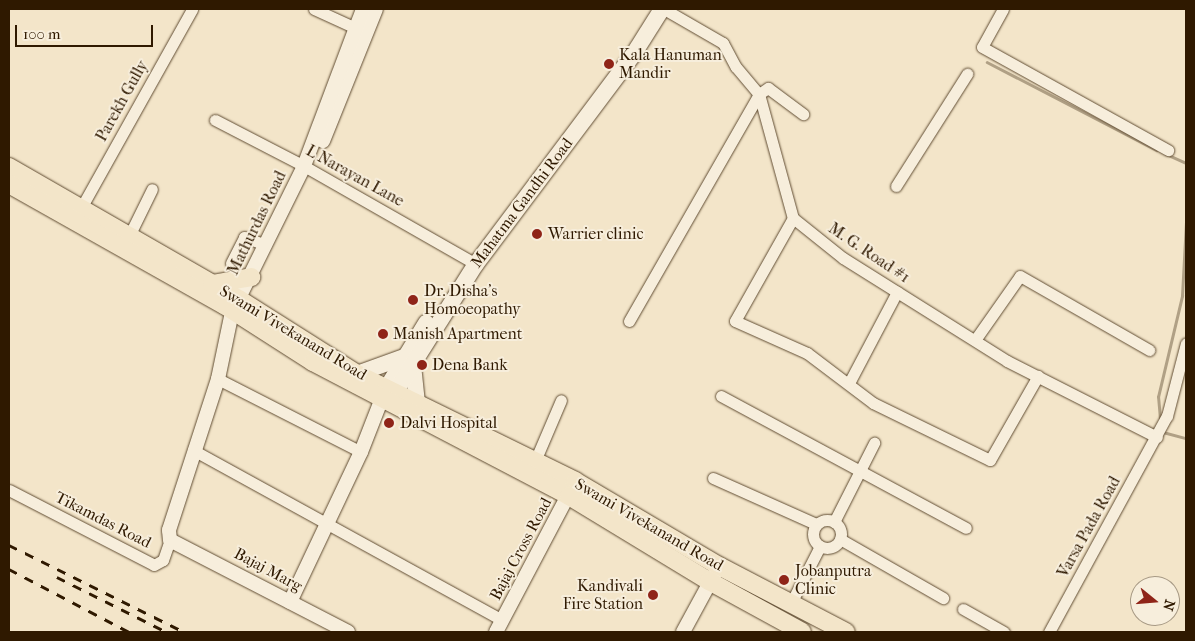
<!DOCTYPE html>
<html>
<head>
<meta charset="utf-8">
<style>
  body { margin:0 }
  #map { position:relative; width:1195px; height:641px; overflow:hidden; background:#f3e5c9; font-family:"IM FELL French Canon",serif }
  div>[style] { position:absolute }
  .stream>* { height:2.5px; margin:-1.25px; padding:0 1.25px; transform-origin:1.25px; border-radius:1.25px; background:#b0a085 }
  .roads { filter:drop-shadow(0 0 1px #604c32) drop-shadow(0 0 1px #604c32) }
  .minor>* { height:11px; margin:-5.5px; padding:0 5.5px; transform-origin:5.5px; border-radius:5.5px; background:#f7eedc }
  .minor>.ring { margin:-5.5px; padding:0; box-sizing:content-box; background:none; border:11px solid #f7eedc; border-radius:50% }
  .tertiary>* { height:14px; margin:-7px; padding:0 7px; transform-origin:7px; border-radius:7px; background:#f7eedc }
  .secondary>* { height:16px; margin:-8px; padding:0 8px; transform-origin:8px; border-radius:8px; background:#f7eedc }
  .primary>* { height:18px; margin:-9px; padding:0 9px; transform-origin:9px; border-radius:9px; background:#f3e5c9 }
  .rail>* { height:2.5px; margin-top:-1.25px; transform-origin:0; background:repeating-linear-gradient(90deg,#2f1900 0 9px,transparent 0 18px) }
  .dots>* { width:14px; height:14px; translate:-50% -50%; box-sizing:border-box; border:2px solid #f7eedc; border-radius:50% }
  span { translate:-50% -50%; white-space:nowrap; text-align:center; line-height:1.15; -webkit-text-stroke:4px #f7eedc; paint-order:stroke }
  .poi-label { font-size:16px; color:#2f1900 }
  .left { translate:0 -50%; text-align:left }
  .right { translate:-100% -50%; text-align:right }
  .street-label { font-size:16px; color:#2f1900 }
  .frame { position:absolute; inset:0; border:10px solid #2f1900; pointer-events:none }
  .north { position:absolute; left:1130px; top:576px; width:50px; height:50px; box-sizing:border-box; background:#f7eedc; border:1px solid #a79984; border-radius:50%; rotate:107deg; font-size:14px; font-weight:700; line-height:20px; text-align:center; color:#2f1900 }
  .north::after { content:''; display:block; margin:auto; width:18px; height:22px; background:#8f2418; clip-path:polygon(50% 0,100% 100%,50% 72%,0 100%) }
  .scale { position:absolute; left:15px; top:25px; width:138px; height:22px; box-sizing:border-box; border:2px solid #2f1900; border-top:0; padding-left:6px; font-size:15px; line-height:18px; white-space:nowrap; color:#2f1900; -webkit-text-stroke:4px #f7eedc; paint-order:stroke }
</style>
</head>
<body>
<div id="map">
  <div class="stream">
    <div style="left:987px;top:62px;width:191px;rotate:27.4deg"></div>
    <div style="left:1166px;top:154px;width:22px;rotate:24deg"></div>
    <div style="left:1160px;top:419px;width:22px;rotate:-95deg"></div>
    <div style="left:1158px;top:397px;width:104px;rotate:-76.6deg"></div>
    <div style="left:1182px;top:296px;width:73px;rotate:-86.9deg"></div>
    <div style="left:1163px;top:432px;width:24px;rotate:15deg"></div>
  </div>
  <div class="roads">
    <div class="minor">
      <div style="left:314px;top:9px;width:53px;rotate:24.6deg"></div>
      <div style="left:664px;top:9px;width:68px;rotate:30deg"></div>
      <div style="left:723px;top:43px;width:27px;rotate:62deg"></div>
      <div style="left:736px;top:67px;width:35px;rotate:50deg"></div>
      <div style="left:759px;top:94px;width:129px;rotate:74.7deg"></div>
      <div style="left:793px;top:218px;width:64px;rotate:38.7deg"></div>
      <div style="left:843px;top:258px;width:194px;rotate:32.1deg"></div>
      <div style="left:1007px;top:361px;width:168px;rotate:26.9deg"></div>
      <div style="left:1003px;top:9px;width:43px;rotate:118.9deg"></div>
      <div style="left:982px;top:47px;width:213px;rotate:29deg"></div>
      <div style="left:215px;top:120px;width:100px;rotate:27.3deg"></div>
      <div style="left:304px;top:166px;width:198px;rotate:29.7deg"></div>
      <div style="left:896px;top:186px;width:133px;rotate:-57.6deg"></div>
      <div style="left:81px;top:208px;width:228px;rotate:-60.8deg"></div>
      <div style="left:793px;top:218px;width:118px;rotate:119.4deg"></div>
      <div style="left:735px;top:321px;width:79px;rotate:24deg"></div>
      <div style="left:807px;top:353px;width:83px;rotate:37.1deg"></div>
      <div style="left:873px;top:403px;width:130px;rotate:26deg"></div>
      <div style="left:990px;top:460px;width:97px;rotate:-60.3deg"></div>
      <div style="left:129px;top:236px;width:52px;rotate:-63.9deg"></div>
      <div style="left:231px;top:263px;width:29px;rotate:-63deg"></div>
      <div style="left:244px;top:237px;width:23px;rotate:20deg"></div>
      <div style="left:629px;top:321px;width:262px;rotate:-60.2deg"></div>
      <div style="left:759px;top:94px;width:11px;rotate:-34deg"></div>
      <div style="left:768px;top:88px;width:44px;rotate:36.6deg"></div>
      <div style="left:975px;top:340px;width:78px;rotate:-54.9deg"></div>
      <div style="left:1020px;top:276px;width:149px;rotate:29.8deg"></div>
      <div style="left:218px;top:379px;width:161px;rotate:27deg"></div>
      <div style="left:849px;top:383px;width:103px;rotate:-62.2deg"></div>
      <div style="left:721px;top:396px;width:278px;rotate:28.3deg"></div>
      <div style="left:193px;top:450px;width:353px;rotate:28.8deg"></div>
      <div style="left:535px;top:461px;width:66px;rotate:-66.9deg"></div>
      <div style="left:713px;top:478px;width:113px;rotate:24.1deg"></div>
      <div style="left:9px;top:490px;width:163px;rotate:27.3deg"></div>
      <div style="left:154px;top:565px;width:10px;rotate:-29deg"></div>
      <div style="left:163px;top:560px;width:21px;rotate:-71deg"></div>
      <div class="ring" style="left:813px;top:520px;width:17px;height:17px"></div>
      <div style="left:834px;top:522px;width:89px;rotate:-63.1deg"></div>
      <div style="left:840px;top:539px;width:119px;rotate:29.8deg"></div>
      <div style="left:790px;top:605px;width:66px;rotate:-63deg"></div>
      <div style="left:963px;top:609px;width:47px;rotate:29.3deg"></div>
      <div style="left:1049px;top:632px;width:246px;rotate:-61.4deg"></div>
      <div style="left:1167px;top:416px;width:75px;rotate:-75.4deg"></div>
    </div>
    <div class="tertiary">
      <div style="left:323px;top:141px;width:142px;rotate:-68.1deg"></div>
      <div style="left:290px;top:602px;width:166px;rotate:-64.7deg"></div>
      <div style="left:361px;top:452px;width:58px;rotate:-68.7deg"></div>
      <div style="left:348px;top:632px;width:200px;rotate:-152.7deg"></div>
      <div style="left:170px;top:540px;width:10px;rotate:-96deg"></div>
      <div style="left:169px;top:530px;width:159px;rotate:-72deg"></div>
      <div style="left:218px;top:379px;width:68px;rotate:-78.2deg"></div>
      <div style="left:232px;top:312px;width:163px;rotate:-63.7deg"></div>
      <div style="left:304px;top:166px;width:168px;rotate:-69.4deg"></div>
      <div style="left:496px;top:632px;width:165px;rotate:-62.2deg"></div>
      <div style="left:683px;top:632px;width:67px;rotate:-61.5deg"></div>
    </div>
    <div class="secondary">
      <div style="left:413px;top:365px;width:37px;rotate:84deg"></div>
      <div style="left:357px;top:374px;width:50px;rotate:-19.9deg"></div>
      <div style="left:391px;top:381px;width:68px;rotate:-58.9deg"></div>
      <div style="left:389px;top:402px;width:163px;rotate:-57.8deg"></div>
      <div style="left:476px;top:264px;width:261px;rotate:-53.1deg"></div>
      <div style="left:633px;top:55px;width:54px;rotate:-57.8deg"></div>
    </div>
    <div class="primary">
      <div style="left:9px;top:167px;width:267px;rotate:29.9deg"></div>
      <div style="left:240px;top:300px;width:138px;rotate:32.3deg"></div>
      <div style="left:357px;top:374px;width:243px;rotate:26.1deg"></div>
      <div style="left:575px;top:481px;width:167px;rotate:30.6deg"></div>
      <div style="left:719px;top:566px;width:143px;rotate:27.5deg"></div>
      <div style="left:9px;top:184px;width:247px;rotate:29.4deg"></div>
      <div style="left:224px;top:305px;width:106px;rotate:32.6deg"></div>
      <div style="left:313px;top:362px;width:289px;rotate:27.6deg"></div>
      <div style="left:569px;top:496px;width:164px;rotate:31.3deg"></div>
      <div style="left:709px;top:581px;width:106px;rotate:28.7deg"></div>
      <div style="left:212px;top:284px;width:40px;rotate:-10deg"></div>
    </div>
  </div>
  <div class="rail">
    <div style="left:9px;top:545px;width:195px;rotate:26.4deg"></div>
    <div style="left:9px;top:569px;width:136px;rotate:27.7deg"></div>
    <div style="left:57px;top:577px;width:123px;rotate:26.6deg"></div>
  </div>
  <div class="dots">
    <div style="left:609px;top:64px;background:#8f2418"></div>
    <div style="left:537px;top:234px;background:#8f2418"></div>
    <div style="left:413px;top:300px;background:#8f2418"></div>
    <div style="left:383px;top:334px;background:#8f2418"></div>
    <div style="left:422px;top:365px;background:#8f2418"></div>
    <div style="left:389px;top:423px;background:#8f2418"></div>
    <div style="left:784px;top:580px;background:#8f2418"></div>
    <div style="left:653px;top:595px;background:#8f2418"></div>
  </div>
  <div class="poi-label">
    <span class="left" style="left:619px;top:64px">Kala Hanuman<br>Mandir</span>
    <span class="left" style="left:548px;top:234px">Warrier clinic</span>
    <span class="left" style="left:424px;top:300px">Dr. Disha's<br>Homoeopathy</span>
    <span class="left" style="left:393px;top:334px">Manish Apartment</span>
    <span class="left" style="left:432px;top:365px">Dena Bank</span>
    <span class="left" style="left:400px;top:423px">Dalvi Hospital</span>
    <span class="left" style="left:795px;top:580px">Jobanputra<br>Clinic</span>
    <span class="right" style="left:643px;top:595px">Kandivali<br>Fire Station</span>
  </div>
  <div class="street-label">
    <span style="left:122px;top:101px;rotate:-61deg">Parekh Gully</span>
    <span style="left:355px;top:176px;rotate:29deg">L Narayan Lane</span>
    <span style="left:522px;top:203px;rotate:-53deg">Mahatma Gandhi Road</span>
    <span style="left:257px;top:223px;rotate:-64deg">Mathurdas Road</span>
    <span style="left:869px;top:253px;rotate:34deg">M. G. Road #1</span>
    <span style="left:293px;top:333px;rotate:31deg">Swami Vivekanand Road</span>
    <span style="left:103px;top:520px;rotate:27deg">Tikamdas Road</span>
    <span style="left:649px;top:525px;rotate:30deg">Swami Vivekanand Road</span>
    <span style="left:1089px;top:527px;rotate:-61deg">Varsa Pada Road</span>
    <span style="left:521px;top:549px;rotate:-62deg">Bajaj Cross Road</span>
    <span style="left:268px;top:570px;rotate:28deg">Bajaj Marg</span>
  </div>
  <div class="frame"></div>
  <div class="north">N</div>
  <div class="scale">100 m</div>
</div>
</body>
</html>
